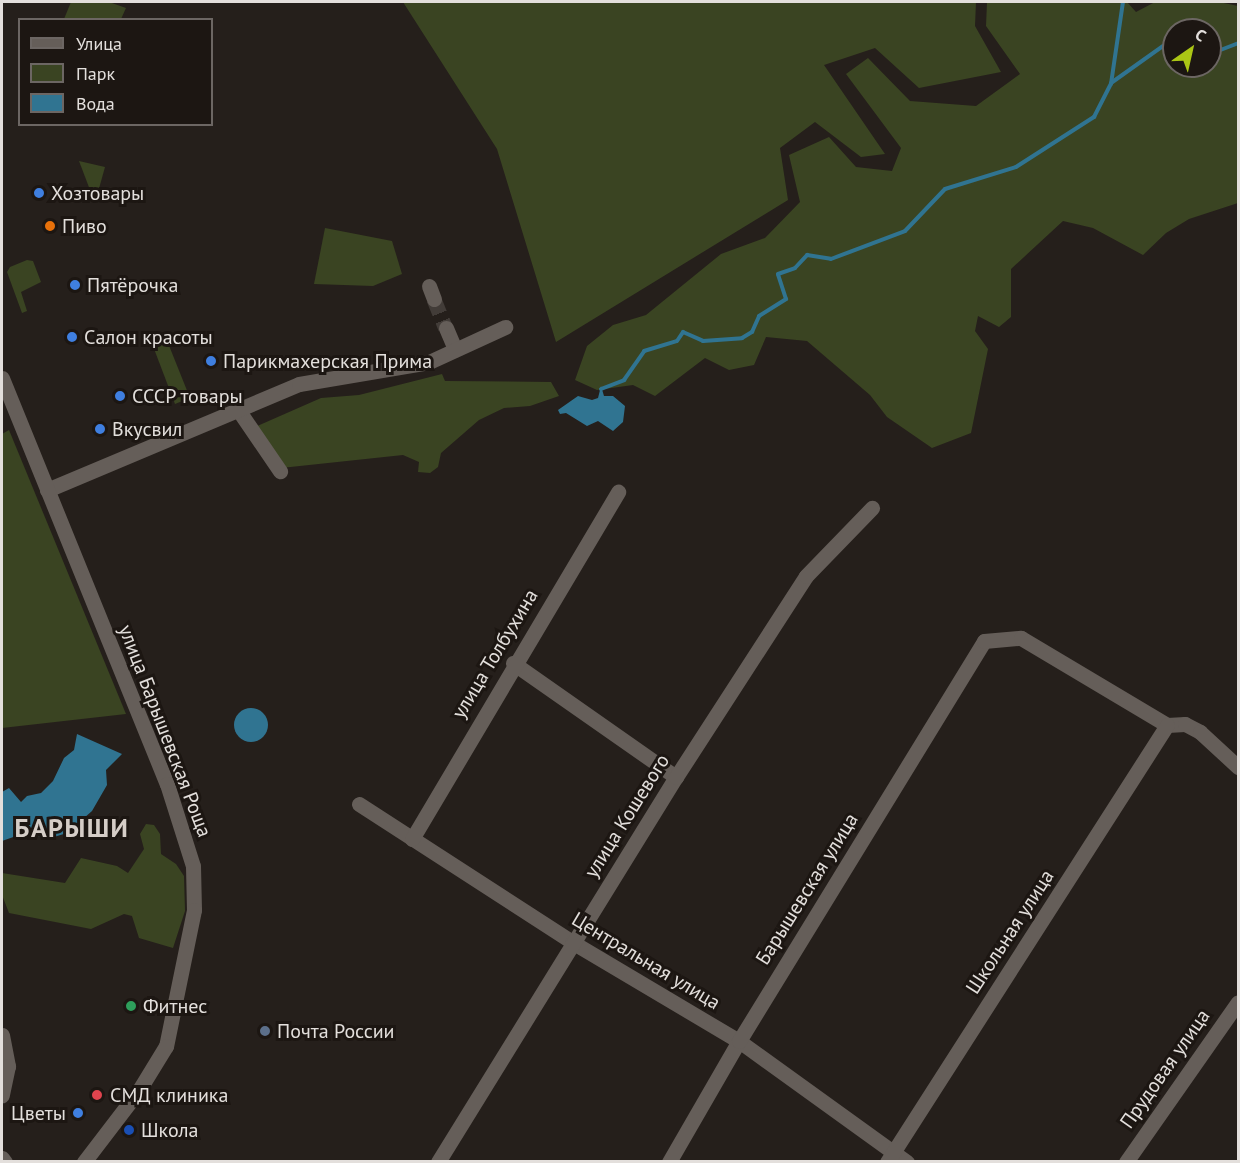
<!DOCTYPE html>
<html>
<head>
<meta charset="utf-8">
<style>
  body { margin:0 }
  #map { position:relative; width:1240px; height:1163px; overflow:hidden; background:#251f1b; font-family:"PT Sans",sans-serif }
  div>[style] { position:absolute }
  .green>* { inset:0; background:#3a4422 }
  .water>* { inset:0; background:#307491 }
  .round { border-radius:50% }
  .stream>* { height:4px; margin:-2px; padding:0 2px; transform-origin:2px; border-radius:2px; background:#307491 }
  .street-tunnel>* { height:15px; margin-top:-7.5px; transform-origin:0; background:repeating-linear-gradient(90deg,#423c38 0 15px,transparent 0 23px) }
  .street>* { height:15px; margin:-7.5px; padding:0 7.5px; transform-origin:7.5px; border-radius:7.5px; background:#655e59 }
  .secondary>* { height:15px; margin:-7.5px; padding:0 7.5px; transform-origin:7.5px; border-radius:7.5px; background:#655e59 }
  .dots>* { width:16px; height:16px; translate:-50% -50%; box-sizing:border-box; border:3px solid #1c1612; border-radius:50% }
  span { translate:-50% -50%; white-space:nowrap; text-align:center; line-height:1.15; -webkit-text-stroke:6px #1c1612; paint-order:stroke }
  .poi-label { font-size:20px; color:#e3dfdc }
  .left { translate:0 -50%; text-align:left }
  .right { translate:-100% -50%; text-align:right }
  .street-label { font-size:20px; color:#e3dfdc }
  .district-label { font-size:26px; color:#d5cdc7; font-weight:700; letter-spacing:1.5px }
  .frame { position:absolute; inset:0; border:3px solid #e3dfdc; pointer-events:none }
  .legend { position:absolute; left:18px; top:18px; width:195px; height:108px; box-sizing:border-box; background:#1c1612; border:2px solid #6c6663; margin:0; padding:8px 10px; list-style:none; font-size:18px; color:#e3dfdc }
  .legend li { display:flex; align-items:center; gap:12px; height:30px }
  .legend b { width:30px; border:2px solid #6c6663 }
  .north { position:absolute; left:1162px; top:18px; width:60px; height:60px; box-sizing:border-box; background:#1c1612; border:2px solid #6c6663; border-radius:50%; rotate:34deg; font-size:16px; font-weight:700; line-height:24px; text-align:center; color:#e3dfdc }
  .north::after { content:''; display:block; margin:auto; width:21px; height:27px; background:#abc615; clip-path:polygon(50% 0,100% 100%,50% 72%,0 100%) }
</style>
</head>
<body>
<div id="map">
  <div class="green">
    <div style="clip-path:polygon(71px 2px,109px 2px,126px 8px,121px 19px,64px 19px)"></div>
    <div style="clip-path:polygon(403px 2px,976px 2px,975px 26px,1001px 72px,919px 88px,875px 48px,824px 65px,885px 154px,861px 157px,815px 122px,780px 148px,788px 200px,556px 342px,497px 149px)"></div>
    <div style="clip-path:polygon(evenodd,987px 2px,1127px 2px,1136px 12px,1155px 2px,1219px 2px,1238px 6px,1238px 203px,1189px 219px,1166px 233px,1143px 255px,1093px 228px,1063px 221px,1011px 269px,1011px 317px,999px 327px,978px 316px,975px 331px,988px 349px,971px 433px,932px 448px,887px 417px,870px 395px,807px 341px,766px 337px,754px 365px,729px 370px,705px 358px,655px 396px,633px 385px,597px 390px,575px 380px,587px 346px,613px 325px,646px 315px,721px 254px,765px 238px,800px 202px,789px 155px,829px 137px,856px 167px,892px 171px,901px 148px,846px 74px,868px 58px,910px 101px,976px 106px,1020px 74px,986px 26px,987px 2px,1174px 30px,1210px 30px,1210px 66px,1174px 66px,1174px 30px)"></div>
    <div style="clip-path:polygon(79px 161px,105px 167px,95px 203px)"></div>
    <div style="clip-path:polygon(325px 228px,392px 241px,402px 274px,373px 286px,314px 284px)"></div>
    <div style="clip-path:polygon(27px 260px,33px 261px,41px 282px,21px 292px,27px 311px,22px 313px,7px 272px,10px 267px)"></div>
    <div style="clip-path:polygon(148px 333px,166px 338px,190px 398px,175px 404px)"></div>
    <div style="clip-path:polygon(442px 374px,445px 381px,551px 382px,559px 396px,530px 406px,504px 408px,479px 420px,441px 453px,438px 467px,430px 473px,418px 472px,419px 462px,403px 455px,281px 468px,255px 427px,321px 398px,359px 395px)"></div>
    <div style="clip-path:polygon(9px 430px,126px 714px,2px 728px,2px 434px)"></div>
    <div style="clip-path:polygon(146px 824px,154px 825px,160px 834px,161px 854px,176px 864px,184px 876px,185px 911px,173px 948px,139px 938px,132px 916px,124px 914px,91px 929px,9px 913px,2px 895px,2px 873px,65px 883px,81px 858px,117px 866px,128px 873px,144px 849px,140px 834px)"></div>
  </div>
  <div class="water">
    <div style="clip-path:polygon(601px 386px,604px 396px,613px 396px,625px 406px,623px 422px,613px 431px,598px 421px,587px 426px,566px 413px,560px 414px,558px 410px,578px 396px,592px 400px,598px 398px)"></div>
    <div class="round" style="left:234px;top:708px;width:34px;height:34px"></div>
    <div style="clip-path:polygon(77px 734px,122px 754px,106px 770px,107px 785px,92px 811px,67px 833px,54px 837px,19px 835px,2px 841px,2px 792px,9px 788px,21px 802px,27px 796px,41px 793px,53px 781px,64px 758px,74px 750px)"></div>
  </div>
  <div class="stream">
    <div style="left:1210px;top:54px;width:30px;rotate:-21deg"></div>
    <div style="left:1111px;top:83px;width:77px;rotate:-35.5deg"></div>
    <div style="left:601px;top:389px;width:25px;rotate:-21deg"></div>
    <div style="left:624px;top:380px;width:35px;rotate:-55deg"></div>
    <div style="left:644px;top:351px;width:34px;rotate:-17deg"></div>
    <div style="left:677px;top:341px;width:11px;rotate:-56deg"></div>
    <div style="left:683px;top:332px;width:22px;rotate:24deg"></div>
    <div style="left:703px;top:341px;width:39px;rotate:-4deg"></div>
    <div style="left:742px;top:338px;width:12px;rotate:-31deg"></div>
    <div style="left:752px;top:332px;width:17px;rotate:-66deg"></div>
    <div style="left:759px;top:316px;width:32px;rotate:-32deg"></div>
    <div style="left:786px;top:299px;width:26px;rotate:-108deg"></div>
    <div style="left:778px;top:274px;width:18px;rotate:-19deg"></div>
    <div style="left:795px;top:268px;width:18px;rotate:-47deg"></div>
    <div style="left:807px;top:255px;width:24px;rotate:9deg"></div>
    <div style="left:831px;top:259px;width:79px;rotate:-20.7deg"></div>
    <div style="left:905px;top:231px;width:58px;rotate:-46.4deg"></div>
    <div style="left:945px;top:189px;width:74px;rotate:-17.2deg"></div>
    <div style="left:1016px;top:167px;width:93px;rotate:-32.7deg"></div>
    <div style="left:1094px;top:117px;width:37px;rotate:-63deg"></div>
    <div style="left:1111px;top:84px;width:83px;rotate:-81.7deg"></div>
  </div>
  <div class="street-tunnel">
    <div style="left:434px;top:299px;width:31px;rotate:68deg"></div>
  </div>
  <div class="street">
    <div style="left:429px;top:286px;width:14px;rotate:69deg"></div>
    <div style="left:446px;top:328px;width:23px;rotate:67deg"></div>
    <div style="left:239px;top:411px;width:73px;rotate:55.7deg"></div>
    <div style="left:47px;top:490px;width:273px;rotate:-22.8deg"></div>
    <div style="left:299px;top:384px;width:132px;rotate:-9.6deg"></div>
    <div style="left:429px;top:362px;width:84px;rotate:-24.7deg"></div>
    <div style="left:513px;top:663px;width:199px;rotate:35deg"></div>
    <div style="left:1167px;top:725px;width:18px;rotate:-3deg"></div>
    <div style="left:1185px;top:724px;width:17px;rotate:28deg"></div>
    <div style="left:1200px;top:732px;width:52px;rotate:42.6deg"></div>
    <div style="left:359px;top:804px;width:254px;rotate:32.9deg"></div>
    <div style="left:572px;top:942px;width:194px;rotate:30.7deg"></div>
    <div style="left:739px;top:1041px;width:207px;rotate:35.8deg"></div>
    <div style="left:412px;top:839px;width:404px;rotate:-59.3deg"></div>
    <div style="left:2px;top:1035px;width:32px;rotate:79deg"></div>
    <div style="left:8px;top:1066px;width:30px;rotate:102deg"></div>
    <div style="left:2px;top:1158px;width:5px;rotate:53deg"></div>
    <div style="left:438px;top:1162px;width:453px;rotate:-58.3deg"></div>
    <div style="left:676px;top:777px;width:239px;rotate:-57.1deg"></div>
    <div style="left:806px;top:576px;width:95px;rotate:-45.9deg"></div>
    <div style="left:669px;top:1162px;width:140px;rotate:-60deg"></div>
    <div style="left:739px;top:1041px;width:469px;rotate:-58.5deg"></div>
    <div style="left:984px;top:641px;width:37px;rotate:-5deg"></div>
    <div style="left:1021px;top:638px;width:170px;rotate:30.8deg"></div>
    <div style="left:887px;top:1162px;width:519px;rotate:-57.35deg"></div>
    <div style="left:1126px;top:1162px;width:195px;rotate:-55deg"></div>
  </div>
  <div class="secondary">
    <div style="left:2px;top:378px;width:438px;rotate:67.9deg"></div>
    <div style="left:167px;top:784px;width:86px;rotate:72.4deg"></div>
    <div style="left:193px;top:866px;width:44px;rotate:88.7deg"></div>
    <div style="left:194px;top:910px;width:139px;rotate:101.6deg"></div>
    <div style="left:166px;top:1046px;width:52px;rotate:121.5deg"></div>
    <div style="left:139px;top:1090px;width:91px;rotate:127.4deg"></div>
  </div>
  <div class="dots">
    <div style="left:39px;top:193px;background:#3f7fe0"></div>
    <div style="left:50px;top:226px;background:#e8710a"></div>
    <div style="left:75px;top:285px;background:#3f7fe0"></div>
    <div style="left:72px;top:337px;background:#3f7fe0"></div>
    <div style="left:211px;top:361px;background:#3f7fe0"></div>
    <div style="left:120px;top:396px;background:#3f7fe0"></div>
    <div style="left:100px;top:429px;background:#3f7fe0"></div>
    <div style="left:131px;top:1006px;background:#2e9e5b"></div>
    <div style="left:265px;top:1031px;background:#5c6f8a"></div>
    <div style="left:97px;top:1095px;background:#e0444e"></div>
    <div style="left:78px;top:1113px;background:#3f7fe0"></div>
    <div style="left:129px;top:1130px;background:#1a4fb4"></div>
  </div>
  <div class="poi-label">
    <span class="left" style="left:51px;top:193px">Хозтовары</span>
    <span class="left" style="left:62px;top:226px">Пиво</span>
    <span class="left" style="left:87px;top:285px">Пятёрочка</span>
    <span class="left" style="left:84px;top:337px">Салон красоты</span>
    <span class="left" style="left:223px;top:361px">Парикмахерская Прима</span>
    <span class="left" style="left:132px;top:396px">СССР товары</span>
    <span class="left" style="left:112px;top:429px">Вкусвил</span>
    <span class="left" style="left:143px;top:1006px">Фитнес</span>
    <span class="left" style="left:277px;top:1031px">Почта России</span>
    <span class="left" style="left:110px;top:1095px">СМД клиника</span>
    <span class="right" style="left:66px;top:1113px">Цветы</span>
    <span class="left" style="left:141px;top:1130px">Школа</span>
  </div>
  <div class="street-label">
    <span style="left:495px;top:654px;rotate:-59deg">улица Толбухина</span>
    <span style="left:165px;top:731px;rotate:69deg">улица Барышевская Роща</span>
    <span style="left:627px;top:816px;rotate:-58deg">улица Кошевого</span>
    <span style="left:807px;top:889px;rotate:-58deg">Барышевская улица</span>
    <span style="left:1010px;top:932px;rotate:-57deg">Школьная улица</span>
    <span style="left:646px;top:961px;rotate:31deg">Центральная улица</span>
    <span style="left:1165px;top:1069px;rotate:-55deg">Прудовая улица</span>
  </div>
  <div class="district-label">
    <span style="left:72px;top:828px">БАРЫШИ</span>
  </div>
  <div class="frame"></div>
  <ul class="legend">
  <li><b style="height:8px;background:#655e59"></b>Улица</li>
  <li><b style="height:16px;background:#3a4422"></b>Парк</li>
  <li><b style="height:16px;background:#307491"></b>Вода</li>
  </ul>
  <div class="north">С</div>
</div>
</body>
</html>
